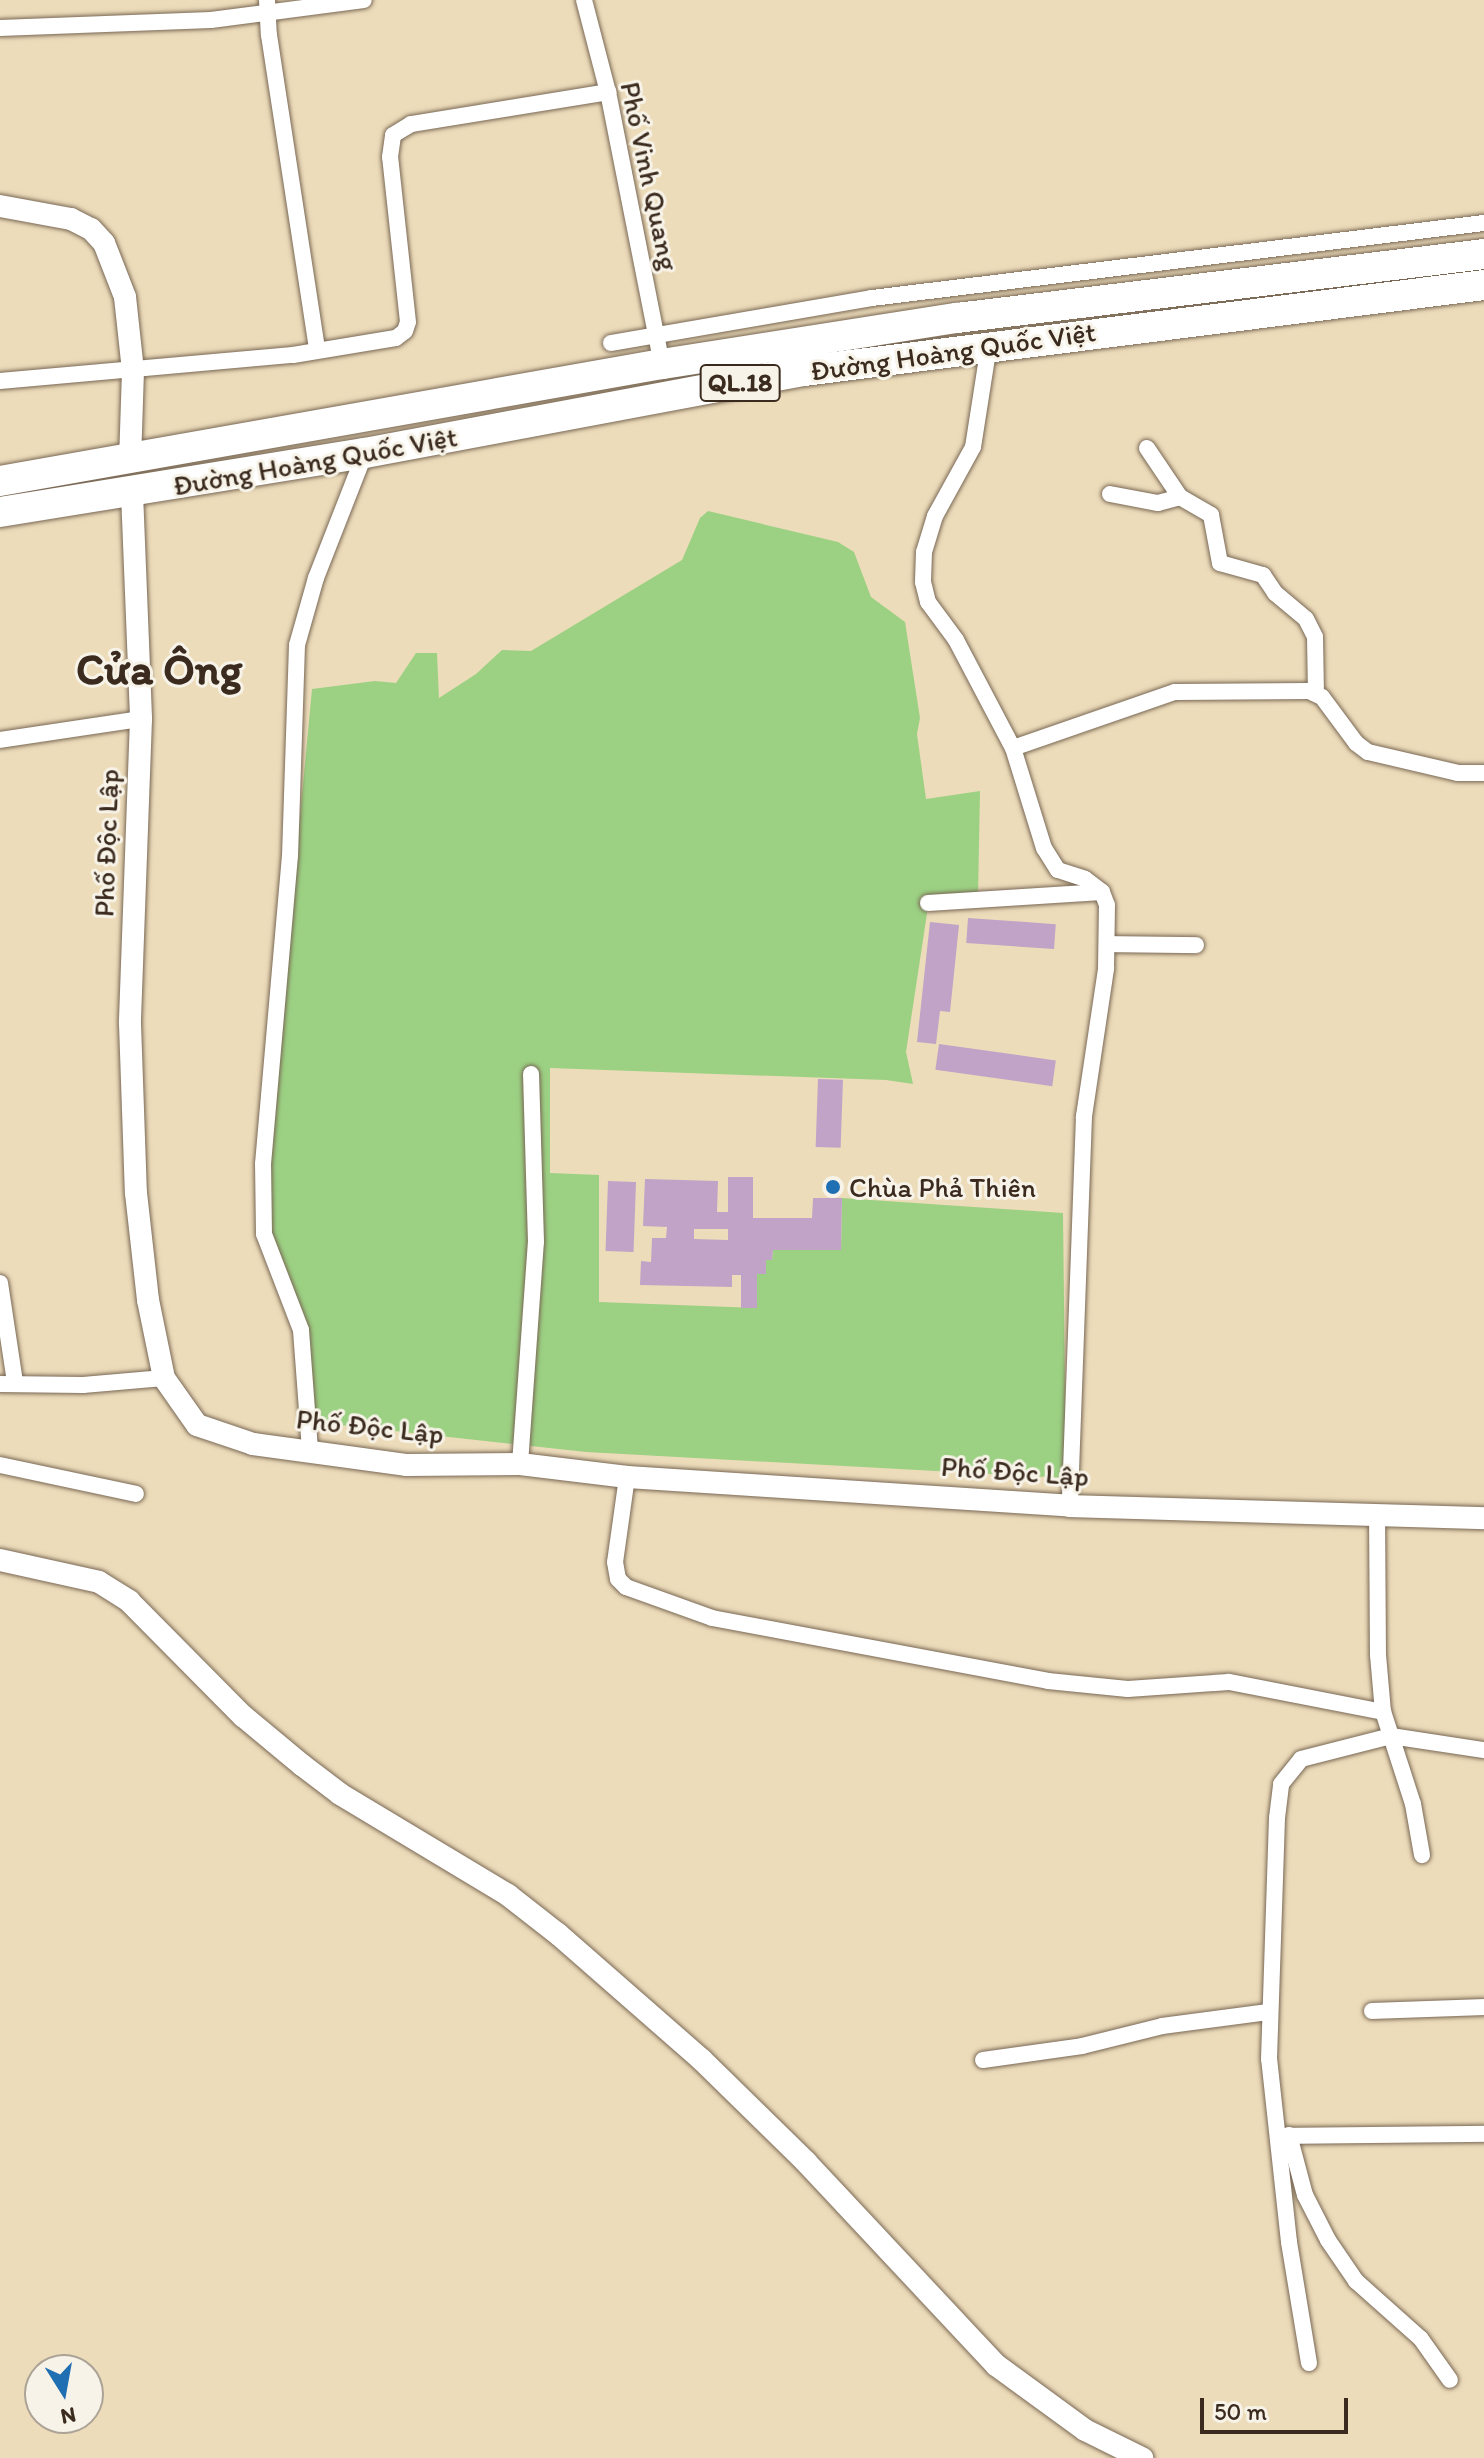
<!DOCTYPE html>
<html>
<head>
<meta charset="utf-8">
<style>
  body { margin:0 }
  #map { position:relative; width:1484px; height:2458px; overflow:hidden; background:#eddcba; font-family:Itim,sans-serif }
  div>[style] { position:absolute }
  .green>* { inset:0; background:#9cd183 }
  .building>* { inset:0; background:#c0a3c7; transform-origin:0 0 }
  .roads { filter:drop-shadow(0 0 2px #796855) drop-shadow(0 0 2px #796855) }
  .street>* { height:16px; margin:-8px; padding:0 8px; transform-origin:8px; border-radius:8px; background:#fff }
  .secondary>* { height:22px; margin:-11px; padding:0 11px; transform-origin:11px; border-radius:11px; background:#fff }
  .highway>* { height:30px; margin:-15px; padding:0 15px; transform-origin:15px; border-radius:15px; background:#fff }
  .dots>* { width:22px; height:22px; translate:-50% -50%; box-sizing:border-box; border:4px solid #f7f3e8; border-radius:50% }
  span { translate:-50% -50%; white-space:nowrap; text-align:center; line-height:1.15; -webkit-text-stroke:6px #f7f3e8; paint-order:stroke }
  .shield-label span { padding:2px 6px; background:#f7f3e8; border:2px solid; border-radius:6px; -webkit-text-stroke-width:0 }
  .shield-label { font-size:26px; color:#3b2a1e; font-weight:700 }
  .street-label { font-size:28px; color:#3b2a1e }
  .poi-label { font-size:28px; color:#3b2a1e }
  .left { translate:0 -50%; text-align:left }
  .town-label { font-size:44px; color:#3b2a1e; font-weight:700 }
  .north { position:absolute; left:24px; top:2354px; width:80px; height:80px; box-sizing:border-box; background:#f7f3e8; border:2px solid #aca397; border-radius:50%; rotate:169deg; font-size:22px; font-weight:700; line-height:32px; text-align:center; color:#3b2a1e }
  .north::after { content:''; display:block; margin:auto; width:28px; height:36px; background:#1f6fb2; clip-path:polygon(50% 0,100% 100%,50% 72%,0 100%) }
  .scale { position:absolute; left:1200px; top:2398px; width:148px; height:36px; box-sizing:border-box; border:4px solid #3b2a1e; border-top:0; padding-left:10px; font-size:24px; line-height:28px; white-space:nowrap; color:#3b2a1e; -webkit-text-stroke:6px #f7f3e8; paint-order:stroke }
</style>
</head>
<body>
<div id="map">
  <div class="green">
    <div style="clip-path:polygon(708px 511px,838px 542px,854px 552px,871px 597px,905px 622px,920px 718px,917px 734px,926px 799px,980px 791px,978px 897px,928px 907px,906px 1052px,913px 1084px,886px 1080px,550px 1068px,550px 1173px,599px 1175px,599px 1302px,757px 1308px,757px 1274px,766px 1274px,766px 1260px,772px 1260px,773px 1250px,841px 1249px,842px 1198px,1063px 1213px,1066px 1478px,586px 1452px,313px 1422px,272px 1236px,269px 1189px,279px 1040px,312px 689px,375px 681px,396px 683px,416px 653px,437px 653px,439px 698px,476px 674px,502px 650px,531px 651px,682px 560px,700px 518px)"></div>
  </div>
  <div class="building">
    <div style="left:968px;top:918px;width:88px;height:25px;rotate:4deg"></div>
    <div style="clip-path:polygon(930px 922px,959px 925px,950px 1012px,940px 1011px,936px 1044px,917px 1042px)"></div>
    <div style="left:939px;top:1044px;width:118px;height:26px;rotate:8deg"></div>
    <div style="left:818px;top:1079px;width:25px;height:68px;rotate:2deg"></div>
    <div style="clip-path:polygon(evenodd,728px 1177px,753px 1177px,753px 1218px,812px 1218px,813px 1198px,842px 1198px,841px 1250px,773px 1250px,772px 1260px,766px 1260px,766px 1274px,757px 1274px,757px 1308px,741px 1308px,741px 1275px,732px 1275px,732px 1287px,640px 1285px,641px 1261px,651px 1262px,652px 1238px,666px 1238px,667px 1227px,643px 1226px,645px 1179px,718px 1181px,717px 1212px,728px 1212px,728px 1177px,694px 1229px,728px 1229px,728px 1240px,694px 1239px,694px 1229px)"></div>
    <div style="left:608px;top:1181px;width:28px;height:70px;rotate:2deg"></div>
  </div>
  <div class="roads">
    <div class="street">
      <div style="left:267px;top:0;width:35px;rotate:87deg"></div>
      <div style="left:269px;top:35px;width:319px;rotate:81.3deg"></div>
      <div style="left:584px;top:0;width:95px;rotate:75.4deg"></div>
      <div style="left:608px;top:92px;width:277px;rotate:78.8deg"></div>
      <div style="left:0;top:28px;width:211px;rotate:-2.2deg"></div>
      <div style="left:211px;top:20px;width:154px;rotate:-7.4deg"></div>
      <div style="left:611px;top:343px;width:265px;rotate:-9.8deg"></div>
      <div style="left:872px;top:298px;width:617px;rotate:-6.99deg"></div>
      <div style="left:989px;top:345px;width:103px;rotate:98.9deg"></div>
      <div style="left:973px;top:447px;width:79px;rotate:118.8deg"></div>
      <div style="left:935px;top:516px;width:38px;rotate:107deg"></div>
      <div style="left:924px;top:552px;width:30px;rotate:92deg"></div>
      <div style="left:923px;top:582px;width:21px;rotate:76deg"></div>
      <div style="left:928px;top:602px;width:47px;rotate:53.6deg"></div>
      <div style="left:956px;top:640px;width:122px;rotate:62.2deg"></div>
      <div style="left:1013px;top:748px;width:105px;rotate:72.8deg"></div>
      <div style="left:1044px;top:848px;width:26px;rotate:58deg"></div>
      <div style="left:1058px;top:870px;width:28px;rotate:18deg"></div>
      <div style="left:1085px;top:879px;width:21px;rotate:37deg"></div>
      <div style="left:1102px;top:892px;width:14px;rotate:69deg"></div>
      <div style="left:1107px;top:905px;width:64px;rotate:90.9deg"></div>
      <div style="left:1106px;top:969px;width:149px;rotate:98.5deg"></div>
      <div style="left:1084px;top:1116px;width:390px;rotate:92.1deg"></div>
      <div style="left:0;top:381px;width:294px;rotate:-5.1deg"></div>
      <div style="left:293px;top:355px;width:104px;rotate:-9.4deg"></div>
      <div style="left:396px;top:338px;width:11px;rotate:-38deg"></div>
      <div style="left:405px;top:331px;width:9px;rotate:-72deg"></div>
      <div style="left:408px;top:322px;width:166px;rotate:-96.2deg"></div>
      <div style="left:390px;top:157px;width:22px;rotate:-82deg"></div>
      <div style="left:393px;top:135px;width:21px;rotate:-31deg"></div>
      <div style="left:411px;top:124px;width:200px;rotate:-9.2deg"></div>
      <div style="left:1147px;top:448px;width:59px;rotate:56deg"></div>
      <div style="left:1180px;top:497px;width:36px;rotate:30deg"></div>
      <div style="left:1211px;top:515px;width:49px;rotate:79.4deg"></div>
      <div style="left:1220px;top:563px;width:45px;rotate:15.6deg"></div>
      <div style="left:1263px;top:575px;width:22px;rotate:56deg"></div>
      <div style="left:1275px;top:593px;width:40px;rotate:40deg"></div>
      <div style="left:1306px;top:619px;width:20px;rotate:63deg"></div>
      <div style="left:1315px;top:637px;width:56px;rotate:89deg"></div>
      <div style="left:1110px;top:494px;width:49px;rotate:10.6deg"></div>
      <div style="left:1158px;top:503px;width:23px;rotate:-15deg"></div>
      <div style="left:0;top:740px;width:143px;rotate:-8.5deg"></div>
      <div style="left:1013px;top:748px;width:171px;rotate:-19.1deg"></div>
      <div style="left:1175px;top:692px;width:134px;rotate:-0.4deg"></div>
      <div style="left:1309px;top:691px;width:14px;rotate:25deg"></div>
      <div style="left:1322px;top:697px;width:57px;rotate:53.5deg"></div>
      <div style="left:1356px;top:743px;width:15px;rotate:37deg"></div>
      <div style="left:1368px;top:752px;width:92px;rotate:13.1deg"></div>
      <div style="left:1458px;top:773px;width:26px"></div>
      <div style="left:928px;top:903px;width:174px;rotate:-3.6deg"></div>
      <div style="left:1108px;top:944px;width:88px;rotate:0.7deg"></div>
      <div style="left:0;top:1283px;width:100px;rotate:81.4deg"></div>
      <div style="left:0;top:1384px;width:83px;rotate:0.7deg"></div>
      <div style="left:83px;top:1385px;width:81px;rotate:-4.9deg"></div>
      <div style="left:310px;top:1450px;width:120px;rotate:-94.3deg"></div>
      <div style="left:301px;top:1330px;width:103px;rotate:-111.1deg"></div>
      <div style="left:264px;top:1234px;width:70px;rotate:-90.8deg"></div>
      <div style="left:263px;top:1164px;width:309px;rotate:-85deg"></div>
      <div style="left:290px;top:856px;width:211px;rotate:-88.1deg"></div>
      <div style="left:297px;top:645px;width:70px;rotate:-74.2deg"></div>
      <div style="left:316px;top:578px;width:134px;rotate:-68.6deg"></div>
      <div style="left:520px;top:1464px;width:223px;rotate:-85.9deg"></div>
      <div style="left:536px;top:1242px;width:168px;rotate:-91.7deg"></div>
      <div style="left:0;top:1465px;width:139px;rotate:12deg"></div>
      <div style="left:627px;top:1477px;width:86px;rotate:98deg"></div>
      <div style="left:615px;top:1562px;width:17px;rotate:80deg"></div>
      <div style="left:618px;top:1579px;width:11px;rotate:45deg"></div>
      <div style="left:626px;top:1587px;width:91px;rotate:19.8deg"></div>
      <div style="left:712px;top:1618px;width:342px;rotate:10.6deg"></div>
      <div style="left:1048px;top:1681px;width:80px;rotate:5.7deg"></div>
      <div style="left:1128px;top:1689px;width:101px;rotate:-4deg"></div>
      <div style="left:1229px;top:1682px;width:157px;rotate:11deg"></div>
      <div style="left:1391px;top:1736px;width:71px;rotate:72.1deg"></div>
      <div style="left:1413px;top:1804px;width:52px;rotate:80deg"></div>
      <div style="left:1391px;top:1736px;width:94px;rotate:8.6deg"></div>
      <div style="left:1372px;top:2011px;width:112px;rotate:-2deg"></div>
      <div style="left:983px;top:2060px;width:100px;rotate:-8deg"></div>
      <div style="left:1082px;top:2046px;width:82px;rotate:-14deg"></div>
      <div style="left:1162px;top:2026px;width:107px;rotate:-7.5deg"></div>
      <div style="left:1289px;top:2135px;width:62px;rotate:75.1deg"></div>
      <div style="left:1305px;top:2195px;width:51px;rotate:62.9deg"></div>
      <div style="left:1328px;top:2240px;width:50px;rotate:55.7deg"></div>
      <div style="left:1356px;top:2281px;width:87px;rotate:41.7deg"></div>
      <div style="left:1421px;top:2339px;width:50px;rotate:54.7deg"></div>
      <div style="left:1282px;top:2136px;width:202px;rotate:-0.6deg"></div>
      <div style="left:1309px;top:2363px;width:123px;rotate:-99.4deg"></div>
      <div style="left:1289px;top:2242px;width:184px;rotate:-96.2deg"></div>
      <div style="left:1269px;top:2059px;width:241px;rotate:-88.1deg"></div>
      <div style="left:1277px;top:1818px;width:34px;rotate:-83deg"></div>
      <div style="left:1281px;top:1784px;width:32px;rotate:-51deg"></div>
      <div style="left:1301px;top:1759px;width:93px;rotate:-14.3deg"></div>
      <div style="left:1391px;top:1736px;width:25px;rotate:-108deg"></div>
      <div style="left:1383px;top:1712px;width:57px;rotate:-95deg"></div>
      <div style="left:1378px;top:1655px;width:140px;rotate:-90.4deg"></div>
    </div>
    <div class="secondary">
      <div style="left:0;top:206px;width:72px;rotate:10.4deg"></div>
      <div style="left:71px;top:219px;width:22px;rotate:27deg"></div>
      <div style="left:91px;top:229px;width:19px;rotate:47deg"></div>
      <div style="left:104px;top:243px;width:58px;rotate:68.7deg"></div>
      <div style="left:125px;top:297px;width:74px;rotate:83.8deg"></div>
      <div style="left:133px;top:371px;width:89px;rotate:91.9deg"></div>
      <div style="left:132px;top:493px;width:226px;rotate:87.7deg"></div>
      <div style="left:141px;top:719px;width:305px;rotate:92.1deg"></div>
      <div style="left:130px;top:1024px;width:169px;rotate:88deg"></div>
      <div style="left:136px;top:1193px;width:108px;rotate:83.6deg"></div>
      <div style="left:148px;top:1300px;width:80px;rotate:78.4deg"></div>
      <div style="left:164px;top:1378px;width:57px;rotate:54.9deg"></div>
      <div style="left:197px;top:1425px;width:59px;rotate:18.7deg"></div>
      <div style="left:253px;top:1444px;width:154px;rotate:7.8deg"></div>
      <div style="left:406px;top:1465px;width:114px;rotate:-0.5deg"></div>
      <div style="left:520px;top:1464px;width:108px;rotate:6.9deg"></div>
      <div style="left:627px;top:1477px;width:444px;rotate:3.7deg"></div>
      <div style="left:1070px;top:1506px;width:414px;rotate:1.7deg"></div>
      <div style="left:0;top:1560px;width:101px;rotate:12.5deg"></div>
      <div style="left:99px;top:1582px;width:36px;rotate:32deg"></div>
      <div style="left:129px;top:1601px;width:162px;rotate:45.3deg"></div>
      <div style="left:243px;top:1716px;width:77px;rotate:39.7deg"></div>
      <div style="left:302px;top:1765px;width:48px;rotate:37.3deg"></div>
      <div style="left:340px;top:1794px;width:196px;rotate:31deg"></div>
      <div style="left:508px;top:1895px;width:63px;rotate:38deg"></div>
      <div style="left:558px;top:1934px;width:191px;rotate:41.2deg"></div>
      <div style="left:702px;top:2060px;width:146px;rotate:44.4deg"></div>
      <div style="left:806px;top:2162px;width:278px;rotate:46.9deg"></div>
      <div style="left:996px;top:2365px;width:110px;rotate:36.1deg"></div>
      <div style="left:1085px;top:2430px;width:64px;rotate:26.2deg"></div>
    </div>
    <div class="highway">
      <div style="left:0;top:481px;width:672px;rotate:-10.02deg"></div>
      <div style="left:662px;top:364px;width:299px;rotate:-8.9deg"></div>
      <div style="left:957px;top:318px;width:531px;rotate:-6.92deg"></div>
      <div style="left:0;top:512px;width:370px;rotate:-9.2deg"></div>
      <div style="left:365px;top:453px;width:447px;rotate:-10.6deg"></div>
      <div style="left:804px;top:371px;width:685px;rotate:-7.21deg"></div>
    </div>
  </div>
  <div class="dots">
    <div style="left:833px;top:1187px;background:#1f6fb2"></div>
  </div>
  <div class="shield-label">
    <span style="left:740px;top:383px">QL.18</span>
  </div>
  <div class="street-label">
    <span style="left:650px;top:176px;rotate:78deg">Phố Vinh Quang</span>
    <span style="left:953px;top:351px;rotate:-8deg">Đường Hoàng Quốc Việt</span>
    <span style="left:315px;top:461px;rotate:-10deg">Đường Hoàng Quốc Việt</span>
    <span style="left:106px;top:843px;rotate:-88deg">Phố Độc Lập</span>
    <span style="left:370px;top:1426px;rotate:6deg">Phố Độc Lập</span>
    <span style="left:1015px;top:1471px;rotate:4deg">Phố Độc Lập</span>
  </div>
  <div class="poi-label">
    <span class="left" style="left:849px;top:1187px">Chùa Phả Thiên</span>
  </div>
  <div class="town-label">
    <span style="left:159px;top:669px">Cửa Ông</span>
  </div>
  <div class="north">N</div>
  <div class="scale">50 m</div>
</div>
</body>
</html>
